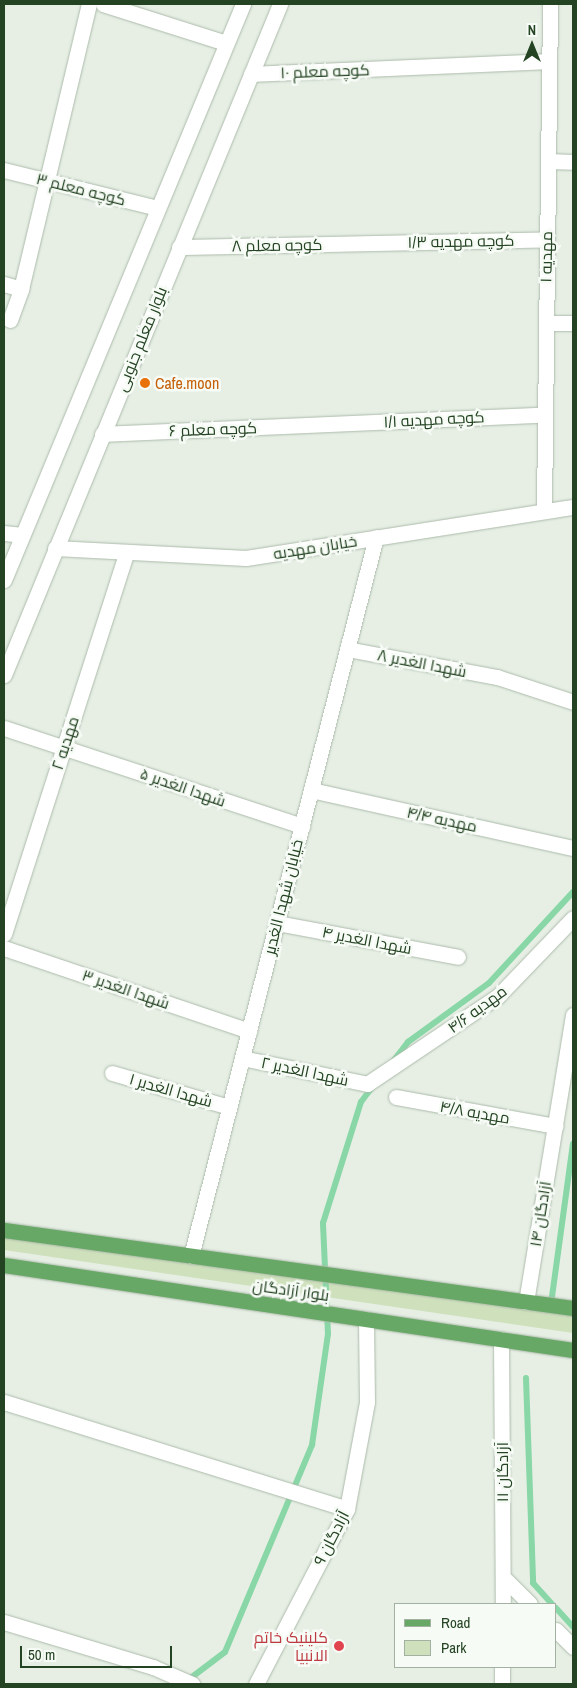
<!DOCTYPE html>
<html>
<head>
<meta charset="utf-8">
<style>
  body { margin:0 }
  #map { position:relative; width:577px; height:1688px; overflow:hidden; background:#e7efe5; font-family:"Archivo Narrow",Cairo,sans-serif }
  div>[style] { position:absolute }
  .green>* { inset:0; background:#cfe1bc }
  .stream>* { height:6px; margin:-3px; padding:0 3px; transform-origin:3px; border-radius:3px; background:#89d7a7 }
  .roads { filter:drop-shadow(0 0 1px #acbbaa) drop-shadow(0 0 1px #acbbaa) }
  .street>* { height:15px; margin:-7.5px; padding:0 7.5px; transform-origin:7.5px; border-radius:7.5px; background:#fff }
  .secondary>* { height:15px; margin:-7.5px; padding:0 7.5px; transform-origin:7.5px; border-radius:7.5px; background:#fff }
  .primary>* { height:15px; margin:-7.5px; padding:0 7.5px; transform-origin:7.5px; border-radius:7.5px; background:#68a866 }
  .dots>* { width:14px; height:14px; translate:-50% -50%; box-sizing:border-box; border:2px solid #f7fbf6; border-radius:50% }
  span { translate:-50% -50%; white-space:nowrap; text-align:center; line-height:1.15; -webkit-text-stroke:5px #f7fbf6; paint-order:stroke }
  .street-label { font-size:16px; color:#234322 }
  .food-label { font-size:16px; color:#c56008 }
  .left { translate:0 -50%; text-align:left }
  .health-label { font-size:16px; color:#be3a42 }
  .right { translate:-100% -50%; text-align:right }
  .frame { position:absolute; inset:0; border:5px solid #234322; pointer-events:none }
  .legend { position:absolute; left:394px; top:1603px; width:162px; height:65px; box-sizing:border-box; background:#f7fbf6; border:1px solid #a2b1a1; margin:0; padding:6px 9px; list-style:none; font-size:15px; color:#234322 }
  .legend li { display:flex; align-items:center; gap:10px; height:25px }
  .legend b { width:25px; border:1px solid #a2b1a1 }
  .north { position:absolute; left:507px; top:20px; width:50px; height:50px; -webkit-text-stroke:4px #f7fbf6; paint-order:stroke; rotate:0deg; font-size:14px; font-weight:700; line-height:20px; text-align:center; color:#234322 }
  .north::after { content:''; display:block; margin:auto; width:18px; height:22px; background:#234322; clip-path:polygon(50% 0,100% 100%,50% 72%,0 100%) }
  .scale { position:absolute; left:20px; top:1646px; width:152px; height:22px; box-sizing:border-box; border:2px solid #234322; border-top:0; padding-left:6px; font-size:15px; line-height:18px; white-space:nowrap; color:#234322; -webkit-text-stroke:4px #f7fbf6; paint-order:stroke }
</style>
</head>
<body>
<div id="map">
  <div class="green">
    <div style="clip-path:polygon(4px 1236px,573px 1316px,573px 1333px,4px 1250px)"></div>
  </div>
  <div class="stream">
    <div style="left:394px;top:1060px;width:23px;rotate:-52deg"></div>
    <div style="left:408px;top:1042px;width:100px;rotate:-36.1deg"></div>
    <div style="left:489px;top:983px;width:124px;rotate:-47.3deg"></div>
    <div style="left:551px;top:1304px;width:162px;rotate:-82.2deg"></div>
    <div style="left:526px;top:1378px;width:205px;rotate:88deg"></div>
    <div style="left:533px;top:1583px;width:28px;rotate:48deg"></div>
    <div style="left:556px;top:1608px;width:25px;rotate:48deg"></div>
    <div style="left:188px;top:1680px;width:46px;rotate:-37.1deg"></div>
    <div style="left:225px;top:1652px;width:225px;rotate:-67.2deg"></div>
    <div style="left:312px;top:1445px;width:112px;rotate:-81.8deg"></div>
    <div style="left:328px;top:1334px;width:111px;rotate:-92.6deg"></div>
    <div style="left:323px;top:1223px;width:127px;rotate:-72.6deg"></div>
    <div style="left:361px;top:1102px;width:20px;rotate:-53deg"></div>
  </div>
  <div class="roads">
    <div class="street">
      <div style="left:103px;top:4px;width:129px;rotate:17.6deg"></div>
      <div style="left:251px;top:74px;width:298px;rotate:-2.5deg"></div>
      <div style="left:548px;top:161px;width:25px;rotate:2deg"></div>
      <div style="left:4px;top:170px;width:158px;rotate:13.9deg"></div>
      <div style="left:179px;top:247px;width:368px;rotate:-1.2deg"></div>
      <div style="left:4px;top:284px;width:18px;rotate:16deg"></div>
      <div style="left:21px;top:289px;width:293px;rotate:-76.6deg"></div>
      <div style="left:10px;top:320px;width:33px;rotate:-70deg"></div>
      <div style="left:546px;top:323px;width:27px"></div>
      <div style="left:102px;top:434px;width:443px;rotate:-2.5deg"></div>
      <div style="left:544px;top:511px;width:507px;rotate:-89.32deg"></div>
      <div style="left:4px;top:533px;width:18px;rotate:6deg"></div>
      <div style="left:347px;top:649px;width:153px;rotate:10.6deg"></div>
      <div style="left:497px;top:677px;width:80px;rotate:18.2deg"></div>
      <div style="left:4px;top:728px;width:314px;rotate:18.2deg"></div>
      <div style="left:311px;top:790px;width:268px;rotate:12.5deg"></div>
      <div style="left:277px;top:923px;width:184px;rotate:10.6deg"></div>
      <div style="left:4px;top:934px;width:401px;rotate:-72.2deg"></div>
      <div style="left:4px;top:948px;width:259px;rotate:18.7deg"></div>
      <div style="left:242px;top:1058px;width:128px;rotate:11.7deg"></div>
      <div style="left:367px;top:1084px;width:158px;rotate:-33.9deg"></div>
      <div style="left:498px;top:996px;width:108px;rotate:-46.1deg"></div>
      <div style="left:112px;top:1073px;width:122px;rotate:16.2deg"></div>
      <div style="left:396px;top:1097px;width:162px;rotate:10.3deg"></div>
      <div style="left:526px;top:1302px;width:291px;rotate:-80.7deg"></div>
      <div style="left:501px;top:1339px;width:265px;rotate:89.6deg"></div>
      <div style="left:4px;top:1402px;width:359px;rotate:17.3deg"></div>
      <div style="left:503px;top:1577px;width:38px;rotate:45deg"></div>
      <div style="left:4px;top:1622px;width:156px;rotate:16.8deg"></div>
      <div style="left:153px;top:1667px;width:43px;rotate:23.6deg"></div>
      <div style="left:556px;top:1630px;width:24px;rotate:45deg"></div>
      <div style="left:256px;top:1684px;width:197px;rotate:-62.5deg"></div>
      <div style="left:347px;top:1509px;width:109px;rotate:-79.4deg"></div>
      <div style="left:367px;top:1402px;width:83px;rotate:-90.7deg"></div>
      <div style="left:502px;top:1684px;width:17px;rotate:-90deg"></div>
    </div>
    <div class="secondary">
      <div style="left:55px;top:548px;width:191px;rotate:3deg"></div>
      <div style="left:246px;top:558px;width:331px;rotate:-8.9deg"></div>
      <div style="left:4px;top:580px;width:624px;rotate:-67.46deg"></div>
      <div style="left:4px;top:675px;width:726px;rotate:-67.64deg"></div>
      <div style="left:191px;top:1256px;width:742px;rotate:-75.57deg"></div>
    </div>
    <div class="primary">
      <div style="left:4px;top:1230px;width:574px;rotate:7.81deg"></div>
      <div style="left:4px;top:1265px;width:575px;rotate:8.5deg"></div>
    </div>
  </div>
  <div class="dots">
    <div style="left:145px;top:383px;background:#e8710a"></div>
    <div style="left:339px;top:1646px;background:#e0444e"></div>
  </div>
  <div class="street-label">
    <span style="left:325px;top:71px;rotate:-2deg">کوچه معلم ۱۰</span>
    <span style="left:81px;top:189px;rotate:14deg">کوچه معلم ۳</span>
    <span style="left:461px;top:241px;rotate:-1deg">کوچه مهدیه ۱/۳</span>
    <span style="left:277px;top:245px;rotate:-1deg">کوچه معلم ۸</span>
    <span style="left:546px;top:257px;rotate:-89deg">مهدیه ۱</span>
    <span style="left:141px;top:339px;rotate:-68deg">بلوار معلم جنوبی</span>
    <span style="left:434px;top:419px;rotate:-3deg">کوچه مهدیه ۱/۱</span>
    <span style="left:213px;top:429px;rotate:-2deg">کوچه معلم ۶</span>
    <span style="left:315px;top:547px;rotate:-9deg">خیابان مهدیه</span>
    <span style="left:422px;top:663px;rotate:11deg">شهدا الغدیر ۸</span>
    <span style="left:65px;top:743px;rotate:-72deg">مهدیه ۲</span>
    <span style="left:183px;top:787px;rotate:19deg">شهدا الغدیر ۵</span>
    <span style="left:442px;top:819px;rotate:12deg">مهدیه ۴/۴</span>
    <span style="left:283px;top:897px;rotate:-76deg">خیابان شهدا الغدیر</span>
    <span style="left:367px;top:940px;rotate:11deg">شهدا الغدیر ۴</span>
    <span style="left:126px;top:989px;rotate:19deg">شهدا الغدیر ۳</span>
    <span style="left:477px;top:1009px;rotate:-36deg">مهدیه ۴/۶</span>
    <span style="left:305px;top:1071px;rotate:12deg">شهدا الغدیر ۲</span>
    <span style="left:171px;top:1090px;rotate:16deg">شهدا الغدیر ۱</span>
    <span style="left:475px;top:1112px;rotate:10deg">مهدیه ۴/۸</span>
    <span style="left:540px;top:1214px;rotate:-81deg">آزادگان ۱۴</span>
    <span style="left:291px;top:1290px;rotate:8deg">بلوار آزادگان</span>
    <span style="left:502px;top:1472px;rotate:-90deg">آزادگان ۱۱</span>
    <span style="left:331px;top:1538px;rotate:-63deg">آزادگان ۹</span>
  </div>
  <div class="food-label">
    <span class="left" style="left:155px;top:383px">Cafe.moon</span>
  </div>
  <div class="health-label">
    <span class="right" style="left:328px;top:1646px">کلینیک خاتم<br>الانبیا</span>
  </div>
  <div class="frame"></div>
  <ul class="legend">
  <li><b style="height:6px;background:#68a866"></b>Road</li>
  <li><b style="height:14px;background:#cfe1bc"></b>Park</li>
  </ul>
  <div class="north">N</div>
  <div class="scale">50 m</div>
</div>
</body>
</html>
